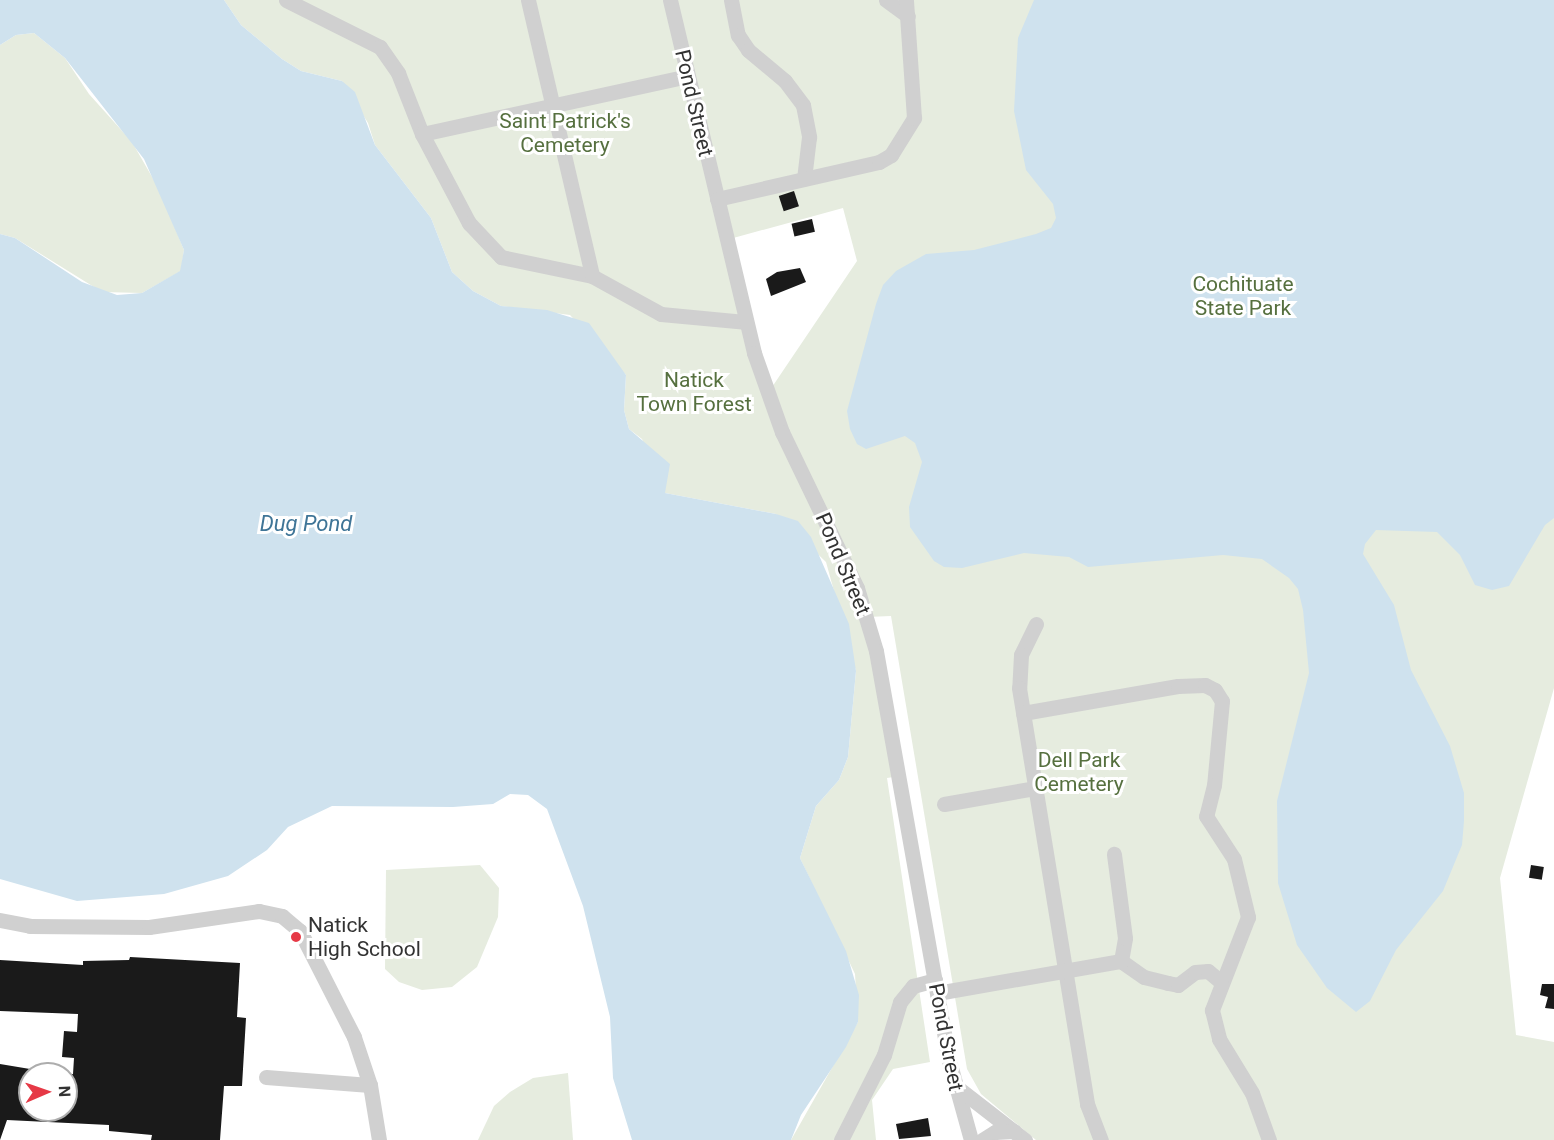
<!DOCTYPE html>
<html>
<head>
<meta charset="utf-8">
<style>
  body { margin:0 }
  #map { position:relative; width:1554px; height:1140px; overflow:hidden; background:#fff; font-family:Roboto,sans-serif }
  div>[style] { position:absolute }
  .green>* { inset:0; background:#e6ecdf }
  .water>* { inset:0; background:#cfe2ee }
  .building>* { inset:0; background:#1a1a1a; transform-origin:0 0 }
  .minor>* { height:15px; margin:-7.5px; padding:0 7.5px; transform-origin:7.5px; border-radius:7.5px; background:#d0d0d0 }
  .dots>* { width:16px; height:16px; translate:-50% -50%; box-sizing:border-box; border:3px solid #fff; border-radius:50% }
  span { translate:-50% -50%; white-space:nowrap; text-align:center; line-height:1.15; -webkit-text-stroke:6px #fff; paint-order:stroke }
  .street-label { font-size:21px; color:#333 }
  .park-label { font-size:21px; color:#56703f }
  .poi-label { font-size:21px; color:#333 }
  .left { translate:0 -50%; text-align:left }
  .water-label { font-size:22px; color:#3f7597; font-style:italic }
  .north { position:absolute; left:18px; top:1062px; width:60px; height:60px; box-sizing:border-box; background:#fff; border:2px solid #adadad; border-radius:50%; rotate:88deg; font-size:16px; font-weight:700; line-height:24px; text-align:center; color:#333 }
  .north::after { content:''; display:block; margin:auto; width:21px; height:27px; background:#e63946; clip-path:polygon(50% 0,100% 100%,50% 72%,0 100%) }
</style>
</head>
<body>
<div id="map">
  <div class="green">
    <div style="clip-path:polygon(evenodd,224px 0,1554px 0,1554px 688px,1500px 878px,1516px 1035px,1554px 1042px,1554px 1140px,1036px 1140px,981px 1094px,967px 1069px,891px 616px,867px 617px,900px 776px,887px 778px,930px 1062px,893px 1069px,872px 1100px,876px 1140px,791px 1140px,858px 1022px,855px 974px,800px 858px,816px 806px,839px 780px,848px 757px,856px 671px,826px 562px,776px 514px,665px 493px,642px 439px,629px 429px,624px 410px,626px 375px,570px 315px,501px 306px,473px 291px,452px 272px,431px 218px,375px 145px,368px 123px,342px 81px,301px 71px,282px 59px,241px 25px,224px 0,843px 208px,857px 261px,768px 393px,726px 240px,843px 208px)"></div>
    <div style="clip-path:polygon(34px 33px,65px 58px,89px 94px,132px 142px,159px 189px,184px 250px,181px 271px,142px 293px,102px 292px,15px 238px,0 234px,0 45px,16px 35px)"></div>
    <div style="clip-path:polygon(480px 865px,499px 888px,498px 917px,477px 967px,452px 987px,422px 990px,399px 982px,385px 969px,386px 870px)"></div>
    <div style="clip-path:polygon(568px 1073px,573px 1140px,478px 1140px,494px 1106px,510px 1092px,533px 1078px)"></div>
  </div>
  <div class="water">
    <div style="clip-path:polygon(0 0,224px 0,241px 25px,282px 59px,301px 71px,342px 81px,355px 92px,375px 145px,431px 218px,452px 272px,473px 291px,501px 306px,547px 310px,589px 323px,626px 375px,624px 410px,629px 429px,670px 464px,665px 493px,776px 514px,798px 521px,811px 537px,849px 624px,856px 671px,848px 757px,839px 780px,816px 806px,800px 858px,846px 951px,859px 995px,858px 1022px,846px 1047px,801px 1115px,791px 1140px,632px 1140px,613px 1078px,610px 1017px,583px 906px,547px 809px,528px 795px,510px 794px,493px 804px,453px 807px,332px 806px,288px 827px,267px 850px,228px 876px,164px 894px,77px 901px,0 879px,0 234px,15px 238px,82px 282px,117px 295px,142px 293px,180px 271px,184px 250px,144px 159px,65px 58px,34px 33px,16px 35px,0 45px)"></div>
    <div style="clip-path:polygon(1034px 0,1554px 0,1554px 518px,1545px 525px,1509px 586px,1492px 590px,1475px 585px,1460px 555px,1437px 532px,1376px 530px,1365px 544px,1363px 554px,1394px 605px,1411px 670px,1450px 746px,1464px 793px,1464px 821px,1462px 845px,1443px 891px,1396px 950px,1370px 1001px,1356px 1012px,1327px 988px,1297px 945px,1278px 883px,1277px 801px,1309px 673px,1303px 610px,1298px 589px,1289px 578px,1262px 559px,1223px 555px,1088px 567px,1069px 557px,1024px 553px,962px 568px,944px 567px,934px 561px,910px 527px,909px 507px,922px 462px,915px 443px,905px 436px,866px 449px,857px 444px,850px 429px,847px 411px,876px 304px,883px 285px,896px 271px,926px 254px,974px 250px,1036px 234px,1051px 228px,1056px 218px,1053px 204px,1026px 170px,1014px 111px,1018px 38px)"></div>
  </div>
  <div class="building">
    <div style="left:794px;top:191px;width:16px;height:16px;rotate:72deg"></div>
    <div style="left:812px;top:219px;width:13px;height:21px;rotate:77deg"></div>
    <div style="clip-path:polygon(800px 268px,806px 282px,771px 296px,766px 279px,777px 272px)"></div>
    <div style="left:1531px;top:865px;width:13px;height:13px;rotate:9deg"></div>
    <div style="clip-path:polygon(130px 957px,240px 963px,237px 1017px,246px 1018px,242px 1086px,224px 1086px,220px 1140px,151px 1140px,152px 1135px,109px 1131px,109px 1125px,7px 1120px,0 1140px,0 1064px,48px 1072px,30px 1074px,30px 1110px,66px 1110px,66px 1074px,73px 1074px,74px 1058px,62px 1057px,64px 1031px,77px 1032px,78px 1014px,0 1011px,0 960px,83px 965px,83px 961px,129px 960px)"></div>
    <div style="clip-path:polygon(1542px 984px,1554px 984px,1554px 1009px,1545px 1008px,1548px 997px,1540px 995px)"></div>
    <div style="clip-path:polygon(928px 1118px,931px 1136px,899px 1139px,896px 1124px)"></div>
  </div>
  <div class="minor">
    <div style="left:286px;top:0;width:105px;rotate:26.6deg"></div>
    <div style="left:380px;top:47px;width:32px;rotate:55deg"></div>
    <div style="left:398px;top:73px;width:66px;rotate:68.5deg"></div>
    <div style="left:422px;top:134px;width:101px;rotate:62.2deg"></div>
    <div style="left:469px;top:223px;width:47px;rotate:46.7deg"></div>
    <div style="left:501px;top:257px;width:93px;rotate:11.8deg"></div>
    <div style="left:592px;top:276px;width:79px;rotate:28.8deg"></div>
    <div style="left:661px;top:314px;width:84px;rotate:5.4deg"></div>
    <div style="left:528px;top:0;width:283px;rotate:76.9deg"></div>
    <div style="left:670px;top:0;width:363px;rotate:76.6deg"></div>
    <div style="left:754px;top:353px;width:84px;rotate:70.5deg"></div>
    <div style="left:782px;top:432px;width:173px;rotate:64.3deg"></div>
    <div style="left:857px;top:588px;width:66px;rotate:73.2deg"></div>
    <div style="left:876px;top:651px;width:412px;rotate:79.9deg"></div>
    <div style="left:948px;top:1057px;width:86px;rotate:74.5deg"></div>
    <div style="left:731px;top:0;width:36px;rotate:79deg"></div>
    <div style="left:738px;top:35px;width:18px;rotate:56deg"></div>
    <div style="left:748px;top:50px;width:48px;rotate:40deg"></div>
    <div style="left:785px;top:81px;width:30px;rotate:53deg"></div>
    <div style="left:803px;top:105px;width:33px;rotate:79deg"></div>
    <div style="left:809px;top:137px;width:42px;rotate:96.8deg"></div>
    <div style="left:886px;top:0;width:27px;rotate:36deg"></div>
    <div style="left:422px;top:134px;width:271px;rotate:-12.3deg"></div>
    <div style="left:717px;top:199px;width:166px;rotate:-12.9deg"></div>
    <div style="left:879px;top:162px;width:14px;rotate:-30deg"></div>
    <div style="left:891px;top:155px;width:44px;rotate:-58.1deg"></div>
    <div style="left:914px;top:118px;width:118px;rotate:-93.9deg"></div>
    <div style="left:1036px;top:624px;width:34px;rotate:116deg"></div>
    <div style="left:1021px;top:655px;width:33px;rotate:93deg"></div>
    <div style="left:1019px;top:688px;width:422px;rotate:80.7deg"></div>
    <div style="left:1087px;top:1104px;width:39px;rotate:69deg"></div>
    <div style="left:1023px;top:713px;width:157px;rotate:-9.9deg"></div>
    <div style="left:1178px;top:686px;width:27px;rotate:-2deg"></div>
    <div style="left:1205px;top:685px;width:11px;rotate:27deg"></div>
    <div style="left:1215px;top:690px;width:13px;rotate:58deg"></div>
    <div style="left:1222px;top:701px;width:84px;rotate:95.4deg"></div>
    <div style="left:1214px;top:785px;width:32px;rotate:104deg"></div>
    <div style="left:1206px;top:816px;width:51px;rotate:56.9deg"></div>
    <div style="left:1234px;top:859px;width:60px;rotate:76.4deg"></div>
    <div style="left:1248px;top:917px;width:100px;rotate:111.2deg"></div>
    <div style="left:1212px;top:1010px;width:30px;rotate:76deg"></div>
    <div style="left:1219px;top:1039px;width:63px;rotate:58.6deg"></div>
    <div style="left:1252px;top:1093px;width:50px;rotate:70.1deg"></div>
    <div style="left:944px;top:804px;width:92px;rotate:-10deg"></div>
    <div style="left:0;top:920px;width:31px;rotate:11deg"></div>
    <div style="left:30px;top:926px;width:119px;rotate:0.5deg"></div>
    <div style="left:149px;top:927px;width:111px;rotate:-8.3deg"></div>
    <div style="left:259px;top:911px;width:24px;rotate:12deg"></div>
    <div style="left:282px;top:916px;width:23px;rotate:40deg"></div>
    <div style="left:300px;top:931px;width:119px;rotate:63deg"></div>
    <div style="left:354px;top:1037px;width:51px;rotate:71.6deg"></div>
    <div style="left:370px;top:1085px;width:56px;rotate:80.7deg"></div>
    <div style="left:1121px;top:961px;width:28px;rotate:35deg"></div>
    <div style="left:1144px;top:977px;width:25px;rotate:14deg"></div>
    <div style="left:1168px;top:983px;width:10px;rotate:11deg"></div>
    <div style="left:1178px;top:985px;width:21px;rotate:-37deg"></div>
    <div style="left:1195px;top:972px;width:13px;rotate:-4deg"></div>
    <div style="left:1208px;top:971px;width:17px;rotate:40deg"></div>
    <div style="left:937px;top:993px;width:187px;rotate:-9.9deg"></div>
    <div style="left:1121px;top:961px;width:23px;rotate:-80deg"></div>
    <div style="left:1125px;top:938px;width:85px;rotate:-97.5deg"></div>
    <div style="left:266px;top:1077px;width:104px;rotate:4.4deg"></div>
    <div style="left:954px;top:1085px;width:90px;rotate:37.8deg"></div>
    <div style="left:841px;top:1140px;width:95px;rotate:-63.2deg"></div>
    <div style="left:884px;top:1055px;width:55px;rotate:-73.2deg"></div>
    <div style="left:900px;top:1002px;width:21px;rotate:-51deg"></div>
    <div style="left:913px;top:986px;width:23px;rotate:-15deg"></div>
    <div style="left:982px;top:1140px;width:15px;rotate:-32deg"></div>
    <div style="left:995px;top:1132px;width:19px;rotate:-3deg"></div>
  </div>
  <div class="dots">
    <div style="left:296px;top:937px;background:#e63946"></div>
  </div>
  <div class="street-label">
    <span style="left:694px;top:103px;rotate:77deg">Pond Street</span>
    <span style="left:843px;top:564px;rotate:67deg">Pond Street</span>
    <span style="left:946px;top:1037px;rotate:79deg">Pond Street</span>
  </div>
  <div class="park-label">
    <span style="left:565px;top:133px">Saint Patrick's<br>Cemetery</span>
    <span style="left:1243px;top:296px">Cochituate<br>State Park</span>
    <span style="left:694px;top:392px">Natick<br>Town Forest</span>
    <span style="left:1079px;top:772px">Dell Park<br>Cemetery</span>
  </div>
  <div class="poi-label">
    <span class="left" style="left:308px;top:937px">Natick<br>High School</span>
  </div>
  <div class="water-label">
    <span style="left:306px;top:524px">Dug Pond</span>
  </div>
  <div class="north">N</div>
</div>
</body>
</html>
